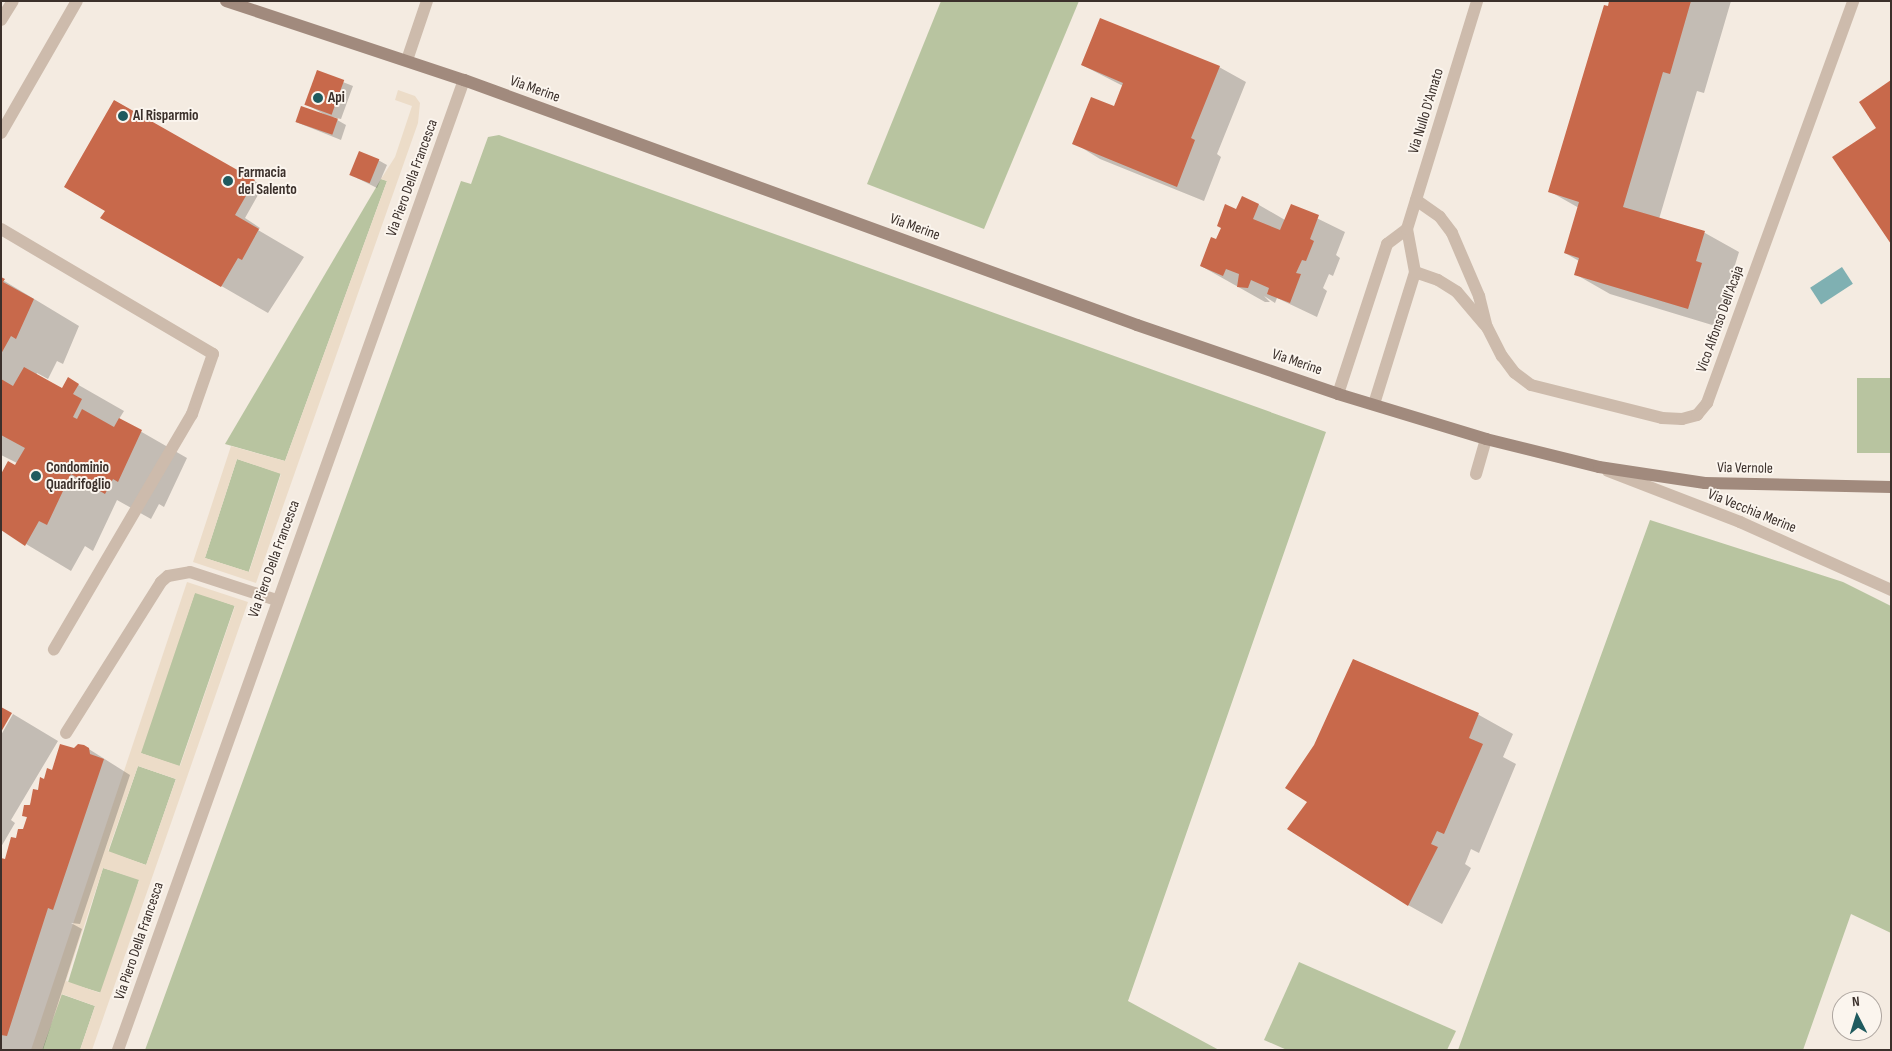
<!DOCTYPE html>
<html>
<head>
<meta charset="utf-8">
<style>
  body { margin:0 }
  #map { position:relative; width:1892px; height:1051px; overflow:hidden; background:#f4ebe1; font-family:"Sofia Sans Condensed",sans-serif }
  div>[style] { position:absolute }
  .green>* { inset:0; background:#b8c4a0; transform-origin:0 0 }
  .plaza>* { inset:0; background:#ecdcc8 }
  .water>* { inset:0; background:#7fb0b2; transform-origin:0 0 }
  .shadow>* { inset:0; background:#0003 }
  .building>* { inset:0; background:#c8694b; transform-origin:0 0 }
  .service>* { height:12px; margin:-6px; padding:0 6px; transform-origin:6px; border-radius:6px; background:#cdbbac }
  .minor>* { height:12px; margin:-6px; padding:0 6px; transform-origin:6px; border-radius:6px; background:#cdbbac }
  .secondary>* { height:12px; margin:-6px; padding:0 6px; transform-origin:6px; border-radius:6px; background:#a18a7d }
  .dots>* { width:14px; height:14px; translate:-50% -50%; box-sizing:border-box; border:2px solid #fbf5ee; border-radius:50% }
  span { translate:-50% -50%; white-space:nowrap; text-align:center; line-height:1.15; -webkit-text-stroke:4px #fbf5ee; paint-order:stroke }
  .street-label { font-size:15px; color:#3b302b }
  .poi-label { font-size:15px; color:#3b302b; font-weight:700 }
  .left { translate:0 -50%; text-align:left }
  .frame { position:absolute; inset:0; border:2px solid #3b302b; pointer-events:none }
  .north { position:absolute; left:1832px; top:991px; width:50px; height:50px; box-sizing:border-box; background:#fbf5ee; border:1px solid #aea6a0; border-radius:50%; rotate:355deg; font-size:14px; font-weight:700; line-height:20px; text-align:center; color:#3b302b }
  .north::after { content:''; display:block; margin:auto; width:18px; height:22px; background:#1f5a5e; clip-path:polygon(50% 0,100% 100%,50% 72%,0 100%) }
</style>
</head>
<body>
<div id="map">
  <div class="green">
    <div style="clip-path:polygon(941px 1px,1079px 1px,984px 229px,867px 184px)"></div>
    <div style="clip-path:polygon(499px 135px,1326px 432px,1128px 1001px,1219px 1050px,145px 1050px,461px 181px,471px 184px,488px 137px)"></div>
    <div style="clip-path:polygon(381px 179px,387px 181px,285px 461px,225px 444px)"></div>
    <div style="left:1857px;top:378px;width:34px;height:75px"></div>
    <div style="left:237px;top:459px;width:46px;height:104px;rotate:18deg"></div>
    <div style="clip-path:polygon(1650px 520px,1843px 582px,1891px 606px,1891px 933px,1851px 914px,1803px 1050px,1458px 1050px)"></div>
    <div style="left:195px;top:592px;width:42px;height:170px;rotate:19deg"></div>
    <div style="left:138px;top:766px;width:40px;height:91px;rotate:19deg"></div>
    <div style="left:103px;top:868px;width:38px;height:120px;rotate:17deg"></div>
    <div style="clip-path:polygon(1299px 962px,1456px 1031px,1447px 1050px,1287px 1050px,1264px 1040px)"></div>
    <div style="clip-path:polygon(61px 994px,95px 1006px,80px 1050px,42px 1050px)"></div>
  </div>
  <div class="plaza">
    <div style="clip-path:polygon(evenodd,398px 90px,415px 96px,420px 103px,418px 123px,256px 583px,193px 562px,231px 446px,285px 461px,387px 181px,381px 179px,395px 157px,412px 106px,395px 100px,398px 90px,237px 459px,281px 474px,249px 572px,205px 558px,237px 459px)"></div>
    <div style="clip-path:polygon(evenodd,187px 582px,248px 602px,92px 1050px,80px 1050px,95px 1006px,62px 994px,42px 1050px,31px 1050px,187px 582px,195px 593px,235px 606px,180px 766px,141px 753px,195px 593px,187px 582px,138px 766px,176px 779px,146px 865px,108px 851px,138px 766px,187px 582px,103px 868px,139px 880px,100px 993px,66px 981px,103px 868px)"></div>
  </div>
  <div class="water">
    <div style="left:1842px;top:267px;width:20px;height:38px;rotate:57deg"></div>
  </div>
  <div class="shadow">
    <div style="clip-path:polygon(1611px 1px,1731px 1px,1704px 93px,1697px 91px,1659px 219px,1705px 233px,1739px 252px,1730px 281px,1735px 284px,1722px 328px,1610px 294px,1575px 274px,1579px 261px,1565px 253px,1579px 208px,1549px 191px)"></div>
    <div style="clip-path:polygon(1082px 65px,1219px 67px,1246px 82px,1217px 154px,1221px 157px,1204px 201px,1100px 159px,1074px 143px,1115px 108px,1123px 86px)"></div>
    <div style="clip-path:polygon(317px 72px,353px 86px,341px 119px,332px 117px,346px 125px,341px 140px,296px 122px,329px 117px,306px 104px)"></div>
    <div style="clip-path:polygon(1891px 81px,1891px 242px,1878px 128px)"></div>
    <div style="clip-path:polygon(115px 101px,263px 186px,245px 218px,260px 228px,258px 230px,304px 257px,268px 313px,102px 217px,106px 210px)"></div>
    <div style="clip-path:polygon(378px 160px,387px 165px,377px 188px,357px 178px)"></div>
    <div style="clip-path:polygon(1259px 205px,1285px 220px,1292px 206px,1345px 232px,1336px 255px,1340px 258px,1333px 276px,1329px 274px,1323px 288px,1327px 291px,1317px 317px,1277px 298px,1275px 303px,1264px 296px,1270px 302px,1265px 302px,1201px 266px,1237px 211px)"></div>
    <div style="clip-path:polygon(1px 279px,79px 326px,63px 364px,57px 361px,48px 379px,37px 373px,36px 375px,63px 390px,68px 379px,124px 411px,119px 419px,187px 458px,164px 507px,159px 504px,151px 519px,117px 500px,93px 551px,85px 546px,71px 571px,26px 544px,17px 463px,1px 455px)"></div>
    <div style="clip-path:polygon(1353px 661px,1479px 715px,1513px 734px,1503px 757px,1516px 764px,1479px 853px,1471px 849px,1465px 864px,1471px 868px,1442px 924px,1408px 905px,1309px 802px,1315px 746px)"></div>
    <div style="clip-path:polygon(13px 714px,58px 741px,11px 820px,15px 823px,1px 847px,1px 735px)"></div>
    <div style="clip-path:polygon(84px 746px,130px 775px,80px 924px,71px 923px,82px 929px,43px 1050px,1px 1050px,1px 860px,6px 860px,24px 831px,28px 818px,23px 815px,45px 781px,74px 750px)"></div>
  </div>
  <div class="building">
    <div style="clip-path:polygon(1609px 1px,1691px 1px,1670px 74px,1663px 72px,1623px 207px,1705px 231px,1696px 261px,1702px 263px,1688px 309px,1574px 275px,1579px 258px,1564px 253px,1579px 202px,1548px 192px,1604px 5px,1608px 6px)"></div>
    <div style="clip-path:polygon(1100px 18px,1220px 66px,1191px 138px,1195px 140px,1177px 187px,1072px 144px,1091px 97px,1114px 106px,1123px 83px,1081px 65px)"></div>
    <div style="left:317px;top:70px;width:29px;height:37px;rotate:20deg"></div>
    <div style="clip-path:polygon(1891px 80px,1890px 143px,1891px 244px,1832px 157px,1876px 128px,1859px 102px)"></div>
    <div style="clip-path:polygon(114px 100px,255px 180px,235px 215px,259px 229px,242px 260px,238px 258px,221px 287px,100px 218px,105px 211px,64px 187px)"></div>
    <div style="left:301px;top:106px;width:39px;height:17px;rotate:19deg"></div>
    <div style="left:359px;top:151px;width:22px;height:26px;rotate:22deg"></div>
    <div style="clip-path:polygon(1242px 196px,1259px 204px,1253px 219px,1280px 230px,1291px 204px,1319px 215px,1310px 239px,1314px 241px,1306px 261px,1302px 260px,1296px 273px,1301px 274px,1290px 303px,1267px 294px,1269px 288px,1251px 280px,1248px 288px,1237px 287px,1239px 274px,1226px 269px,1223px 276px,1200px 266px,1211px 237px,1216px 239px,1221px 228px,1217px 226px,1225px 204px,1236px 209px)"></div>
    <div style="clip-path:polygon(1px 277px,5px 279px,3px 282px,34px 299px,16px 339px,11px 336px,1px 354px)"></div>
    <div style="clip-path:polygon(24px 367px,62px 388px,68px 377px,79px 384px,73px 394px,82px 399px,73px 417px,77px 419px,82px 409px,114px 427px,119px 418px,142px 430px,118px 482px,113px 479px,105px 494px,71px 474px,47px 525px,39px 521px,25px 546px,1px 530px,1px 474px,8px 461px,15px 465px,25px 448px,1px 435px,1px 379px,13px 386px)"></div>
    <div style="clip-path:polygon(1353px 659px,1479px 713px,1469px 738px,1483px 744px,1444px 834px,1437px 831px,1431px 844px,1438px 847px,1408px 906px,1287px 829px,1307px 802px,1285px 788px,1314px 745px)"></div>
    <div style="clip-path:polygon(1px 707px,12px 713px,1px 732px)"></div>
    <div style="clip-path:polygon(60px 744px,74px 748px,78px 744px,84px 745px,89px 748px,90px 754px,104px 759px,53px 910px,48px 908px,7px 1036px,1px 1035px,1px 858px,5px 859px,11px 837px,16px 838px,18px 829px,23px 829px,27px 817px,22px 816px,24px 805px,30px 805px,33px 789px,38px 790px,40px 777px,44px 779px,47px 768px,52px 770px)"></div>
  </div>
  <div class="service">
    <div style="left:1px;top:133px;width:152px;rotate:-60.1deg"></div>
    <div style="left:1px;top:229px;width:246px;rotate:30.5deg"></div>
    <div style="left:213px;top:354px;width:64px;rotate:109.3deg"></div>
    <div style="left:192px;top:414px;width:273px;rotate:120.4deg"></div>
    <div style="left:1476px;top:474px;width:36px;rotate:-74deg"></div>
    <div style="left:66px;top:733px;width:178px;rotate:-57.8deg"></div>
    <div style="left:161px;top:582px;width:9px;rotate:-41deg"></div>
    <div style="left:168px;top:576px;width:22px;rotate:-10deg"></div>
    <div style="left:190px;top:572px;width:90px;rotate:18deg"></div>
  </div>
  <div class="minor">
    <div style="left:1px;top:20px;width:22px;rotate:-58deg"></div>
    <div style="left:407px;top:60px;width:62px;rotate:-71.3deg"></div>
    <div style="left:1416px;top:200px;width:29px;rotate:35deg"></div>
    <div style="left:1440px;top:217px;width:20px;rotate:53deg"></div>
    <div style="left:1452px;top:233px;width:69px;rotate:66.8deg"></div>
    <div style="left:1479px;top:296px;width:32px;rotate:76deg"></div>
    <div style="left:1487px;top:327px;width:33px;rotate:63deg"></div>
    <div style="left:1502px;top:356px;width:21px;rotate:53deg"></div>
    <div style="left:1515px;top:373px;width:20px;rotate:37deg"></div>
    <div style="left:1531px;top:385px;width:135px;rotate:14.1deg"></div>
    <div style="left:1662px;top:418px;width:20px;rotate:3deg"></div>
    <div style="left:1682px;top:419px;width:16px;rotate:-15deg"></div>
    <div style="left:1697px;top:415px;width:16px;rotate:-50deg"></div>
    <div style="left:1707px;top:403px;width:428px;rotate:-70deg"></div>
    <div style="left:1415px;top:272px;width:24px;rotate:19deg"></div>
    <div style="left:1438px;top:280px;width:22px;rotate:32deg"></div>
    <div style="left:1457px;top:292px;width:43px;rotate:49.7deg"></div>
    <div style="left:1338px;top:394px;width:158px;rotate:-71.9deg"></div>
    <div style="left:1387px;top:244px;width:25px;rotate:-37deg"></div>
    <div style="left:1374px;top:404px;width:138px;rotate:-72.7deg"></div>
    <div style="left:1415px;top:272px;width:44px;rotate:-100.5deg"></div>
    <div style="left:1407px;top:229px;width:239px;rotate:-72.9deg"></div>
    <div style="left:1608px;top:471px;width:142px;rotate:21.1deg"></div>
    <div style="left:1740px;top:522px;width:166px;rotate:24.2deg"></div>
    <div style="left:118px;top:1050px;width:1030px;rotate:-70.37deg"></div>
  </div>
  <div class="secondary">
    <div style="left:226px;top:1px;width:251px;rotate:18.4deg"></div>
    <div style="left:464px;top:80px;width:716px;rotate:20deg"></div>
    <div style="left:1137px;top:325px;width:213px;rotate:18.9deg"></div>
    <div style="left:1338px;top:394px;width:155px;rotate:16.9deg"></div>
    <div style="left:1486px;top:439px;width:116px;rotate:13.9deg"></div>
    <div style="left:1599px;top:467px;width:107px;rotate:8.6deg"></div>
    <div style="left:1705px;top:483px;width:186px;rotate:1.2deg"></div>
  </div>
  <div class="dots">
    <div style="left:318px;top:98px;background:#1f5a5e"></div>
    <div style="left:123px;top:116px;background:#1f5a5e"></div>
    <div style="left:228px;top:181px;background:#1f5a5e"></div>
    <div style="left:36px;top:476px;background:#1f5a5e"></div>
  </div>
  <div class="street-label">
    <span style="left:535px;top:89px;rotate:20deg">Via Merine</span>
    <span style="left:1426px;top:111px;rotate:-73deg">Via Nullo D'Amato</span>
    <span style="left:412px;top:178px;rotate:-70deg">Via Piero Della Francesca</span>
    <span style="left:915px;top:227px;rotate:20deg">Via Merine</span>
    <span style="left:1720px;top:319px;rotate:-70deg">Vico Alfonso Dell'Acaja</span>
    <span style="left:1297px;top:362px;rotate:19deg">Via Merine</span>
    <span style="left:1745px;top:468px;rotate:1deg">Via Vernole</span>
    <span style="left:1752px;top:511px;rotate:22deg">Via Vecchia Merine</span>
    <span style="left:274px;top:559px;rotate:-70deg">Via Piero Della Francesca</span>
    <span style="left:139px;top:941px;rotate:-71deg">Via Piero Della Francesca</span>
  </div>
  <div class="poi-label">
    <span class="left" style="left:328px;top:98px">Api</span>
    <span class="left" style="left:133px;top:116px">Al Risparmio</span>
    <span class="left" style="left:238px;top:181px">Farmacia<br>del Salento</span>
    <span class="left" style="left:46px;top:476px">Condominio<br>Quadrifoglio</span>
  </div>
  <div class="frame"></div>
  <div class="north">N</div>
</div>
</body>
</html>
